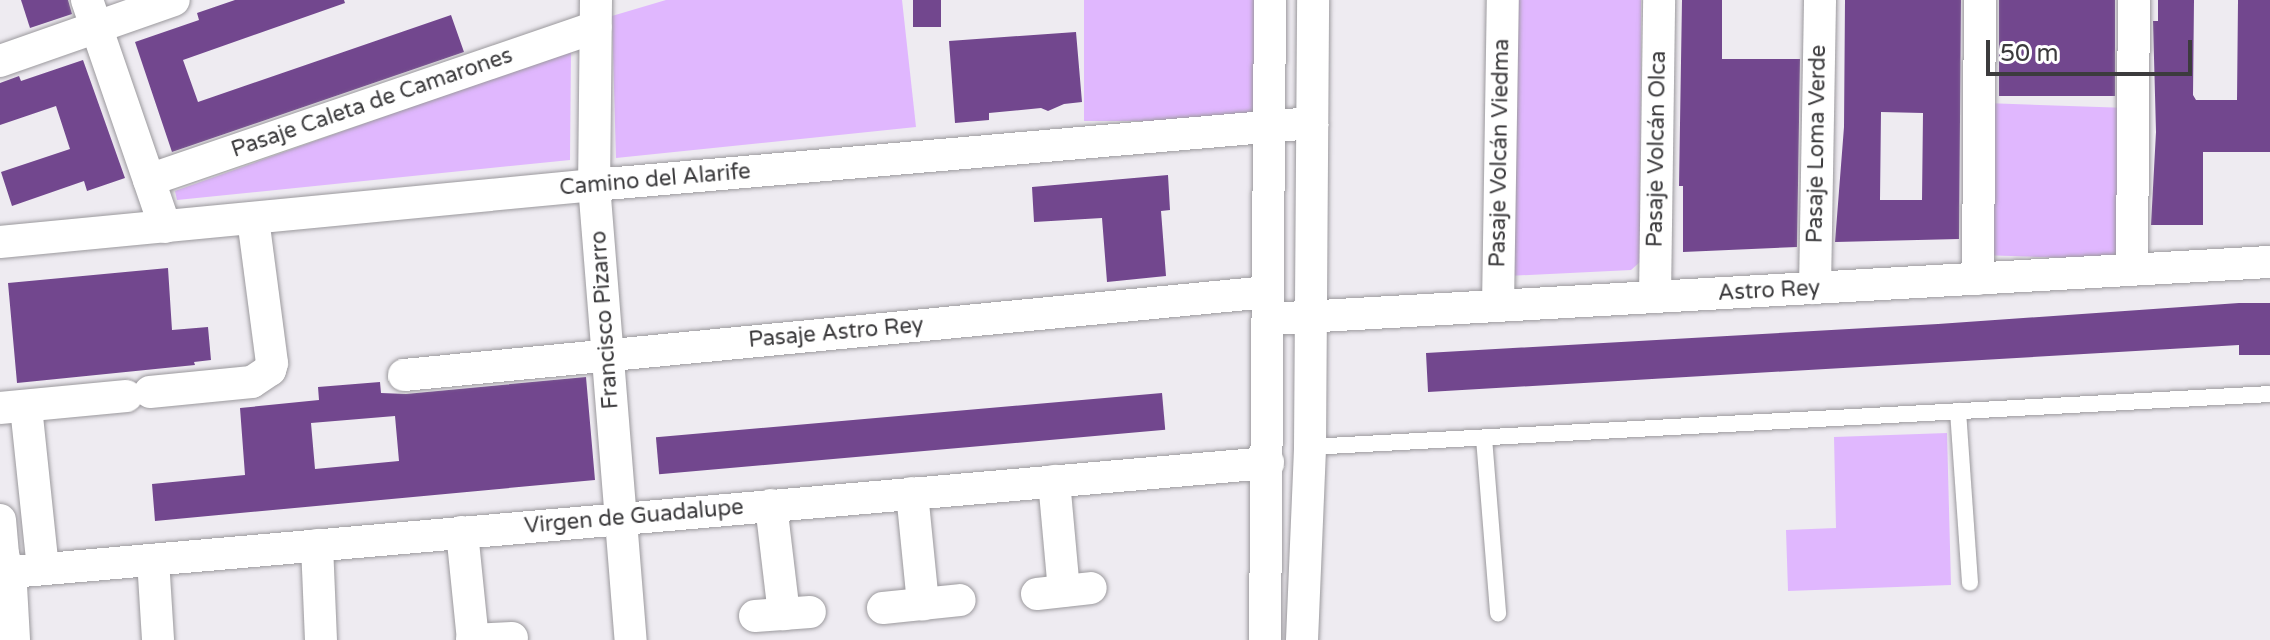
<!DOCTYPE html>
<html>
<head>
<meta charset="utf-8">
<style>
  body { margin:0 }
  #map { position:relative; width:2270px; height:640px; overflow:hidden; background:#eeebf1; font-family:"Varela Round",sans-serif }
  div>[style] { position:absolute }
  .green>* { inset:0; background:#e0b7fe; transform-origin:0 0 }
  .building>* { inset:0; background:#72478e; transform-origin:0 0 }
  .roads { filter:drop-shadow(0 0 2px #9b999d) drop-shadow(0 0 2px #9b999d) }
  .service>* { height:16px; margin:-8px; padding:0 8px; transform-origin:8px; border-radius:8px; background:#fff }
  .minor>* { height:32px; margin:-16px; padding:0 16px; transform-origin:16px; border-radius:16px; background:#fff }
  span { translate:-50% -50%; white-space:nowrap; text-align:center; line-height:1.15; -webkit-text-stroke:8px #fff; paint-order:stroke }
  .street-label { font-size:22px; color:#3c3b3d }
  .scale { position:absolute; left:1986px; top:40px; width:206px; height:36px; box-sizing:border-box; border:4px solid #3c3b3d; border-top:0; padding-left:10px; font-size:24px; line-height:28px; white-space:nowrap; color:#3c3b3d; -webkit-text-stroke:6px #fff; paint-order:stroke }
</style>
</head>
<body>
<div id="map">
  <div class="green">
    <div style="clip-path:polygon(666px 0,902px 0,916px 127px,616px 158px,612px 16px)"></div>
    <div style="left:1084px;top:0;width:175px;height:121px"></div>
    <div style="clip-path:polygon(1509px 0,1641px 0,1640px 262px,1631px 270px,1508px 276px)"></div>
    <div style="clip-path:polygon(571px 50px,570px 160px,177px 200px,175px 191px)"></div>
    <div style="left:1985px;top:103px;width:136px;height:152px;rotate:2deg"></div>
    <div style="clip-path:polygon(1947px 433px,1951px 585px,1788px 591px,1786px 530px,1836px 528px,1834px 437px)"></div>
  </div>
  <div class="building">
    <div style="clip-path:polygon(21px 0,68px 0,72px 14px,30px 28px)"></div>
    <div style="clip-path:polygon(235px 0,344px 0,345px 3px,183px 60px,198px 102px,451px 15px,464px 52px,172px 152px,135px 42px,199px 20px,197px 13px)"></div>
    <div style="left:913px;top:0;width:28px;height:27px"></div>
    <div style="clip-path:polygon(1682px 0,1722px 0,1722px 59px,1800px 59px,1797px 247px,1683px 252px,1683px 186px,1679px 186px)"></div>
    <div style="clip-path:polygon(evenodd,1845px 0,1961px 0,1959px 239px,1835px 242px,1844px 127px,1845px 0,1881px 112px,1923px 113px,1922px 200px,1880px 200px,1881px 112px)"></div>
    <div style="left:1999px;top:0;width:116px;height:96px"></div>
    <div style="clip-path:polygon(2158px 0,2194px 0,2193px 95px,2196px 100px,2237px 100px,2238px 0,2270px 0,2270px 152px,2203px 152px,2203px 225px,2151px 225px,2156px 132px,2153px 21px,2158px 21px)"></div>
    <div style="clip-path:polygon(1076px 32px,1082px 102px,1064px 104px,1048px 111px,1041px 108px,989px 113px,989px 120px,955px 123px,949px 41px)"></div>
    <div style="clip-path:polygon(83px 60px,125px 178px,87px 191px,84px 181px,12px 206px,1px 172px,70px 149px,56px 106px,0 125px,0 83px,19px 76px,21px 81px)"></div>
    <div style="clip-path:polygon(1168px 175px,1170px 210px,1161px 211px,1166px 276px,1107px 282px,1102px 218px,1034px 222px,1032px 187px)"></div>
    <div style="clip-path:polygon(168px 268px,172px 330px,208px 327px,211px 360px,194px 362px,195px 365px,17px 383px,8px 283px)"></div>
    <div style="clip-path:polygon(2239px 303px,2270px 303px,2270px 355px,2239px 355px,2239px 345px,1428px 392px,1426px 353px,1938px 324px)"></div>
    <div style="clip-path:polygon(evenodd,586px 377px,595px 480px,155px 521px,152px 484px,245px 475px,240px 408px,319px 400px,318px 387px,380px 382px,381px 393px,406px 394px,586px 377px,395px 416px,399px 461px,315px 469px,311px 423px,395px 416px)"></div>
    <div style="left:1162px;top:393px;width:37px;height:508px;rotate:85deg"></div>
  </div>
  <div class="roads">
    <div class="service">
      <div style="left:1958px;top:411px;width:172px;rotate:86deg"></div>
      <div style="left:1484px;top:438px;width:176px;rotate:85.4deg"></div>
      <div style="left:1310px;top:447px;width:961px;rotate:-3.16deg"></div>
    </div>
    <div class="minor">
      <div style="left:87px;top:0;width:240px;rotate:71deg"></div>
      <div style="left:596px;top:0;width:185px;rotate:90.6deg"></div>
      <div style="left:594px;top:185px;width:457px;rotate:85.4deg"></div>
      <div style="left:0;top:61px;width:184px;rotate:-19.3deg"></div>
      <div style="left:149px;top:180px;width:472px;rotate:-18.9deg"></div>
      <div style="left:0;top:242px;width:597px;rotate:-5.48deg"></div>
      <div style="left:594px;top:185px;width:721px;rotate:-4.94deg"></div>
      <div style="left:2132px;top:270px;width:270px;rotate:-89.6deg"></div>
      <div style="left:1978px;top:279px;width:279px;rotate:-89.6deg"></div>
      <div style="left:1815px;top:288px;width:288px;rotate:-89deg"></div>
      <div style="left:1655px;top:297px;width:297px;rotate:-89.2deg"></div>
      <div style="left:1498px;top:306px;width:306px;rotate:-89.1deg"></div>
      <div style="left:1268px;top:319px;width:1004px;rotate:-3.26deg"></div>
      <div style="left:404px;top:375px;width:868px;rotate:-5.49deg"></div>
      <div style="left:150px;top:392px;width:102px;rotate:-5.6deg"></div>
      <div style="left:252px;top:382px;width:22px;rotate:-34deg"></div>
      <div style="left:270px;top:370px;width:7px;rotate:-74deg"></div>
      <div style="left:272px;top:363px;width:146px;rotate:-97.5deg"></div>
      <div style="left:26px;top:407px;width:163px;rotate:84deg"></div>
      <div style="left:0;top:408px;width:127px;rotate:-5.4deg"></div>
      <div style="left:1054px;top:481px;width:110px;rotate:84.8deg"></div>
      <div style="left:912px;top:493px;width:112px;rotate:84.3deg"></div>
      <div style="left:771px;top:505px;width:110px;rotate:83.2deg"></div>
      <div style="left:0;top:520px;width:34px;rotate:85deg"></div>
      <div style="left:3px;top:554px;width:33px;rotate:76deg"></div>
      <div style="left:11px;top:586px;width:54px;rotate:86.8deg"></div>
      <div style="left:462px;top:532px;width:109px;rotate:84.2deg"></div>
      <div style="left:317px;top:545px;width:95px;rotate:87.6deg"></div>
      <div style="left:153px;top:560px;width:80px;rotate:86.4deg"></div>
      <div style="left:0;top:573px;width:1273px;rotate:-4.96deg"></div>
      <div style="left:1037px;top:594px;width:54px;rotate:-6.3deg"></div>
      <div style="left:883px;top:608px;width:77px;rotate:-5.9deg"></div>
      <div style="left:755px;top:616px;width:55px;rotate:-4.2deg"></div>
      <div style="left:472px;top:640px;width:40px;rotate:-2.9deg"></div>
      <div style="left:1265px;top:640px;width:640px;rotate:-89.55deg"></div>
      <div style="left:1302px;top:640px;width:193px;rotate:-87.6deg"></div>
      <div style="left:1310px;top:447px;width:447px;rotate:-89.6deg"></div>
    </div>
  </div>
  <div class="street-label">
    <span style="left:372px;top:103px;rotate:-19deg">Pasaje Caleta de Camarones</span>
    <span style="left:1817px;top:144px;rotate:-89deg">Pasaje Loma Verde</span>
    <span style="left:1657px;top:149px;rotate:-89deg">Pasaje Volcán Olca</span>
    <span style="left:1500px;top:153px;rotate:-89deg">Pasaje Volcán Viedma</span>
    <span style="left:655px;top:180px;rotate:-5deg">Camino del Alarife</span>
    <span style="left:1769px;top:291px;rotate:-3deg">Astro Rey</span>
    <span style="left:605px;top:320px;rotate:-94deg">Francisco Pizarro</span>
    <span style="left:836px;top:333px;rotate:-5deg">Pasaje Astro Rey</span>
    <span style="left:634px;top:517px;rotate:-5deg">Virgen de Guadalupe</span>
  </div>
  <div class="scale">50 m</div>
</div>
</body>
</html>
